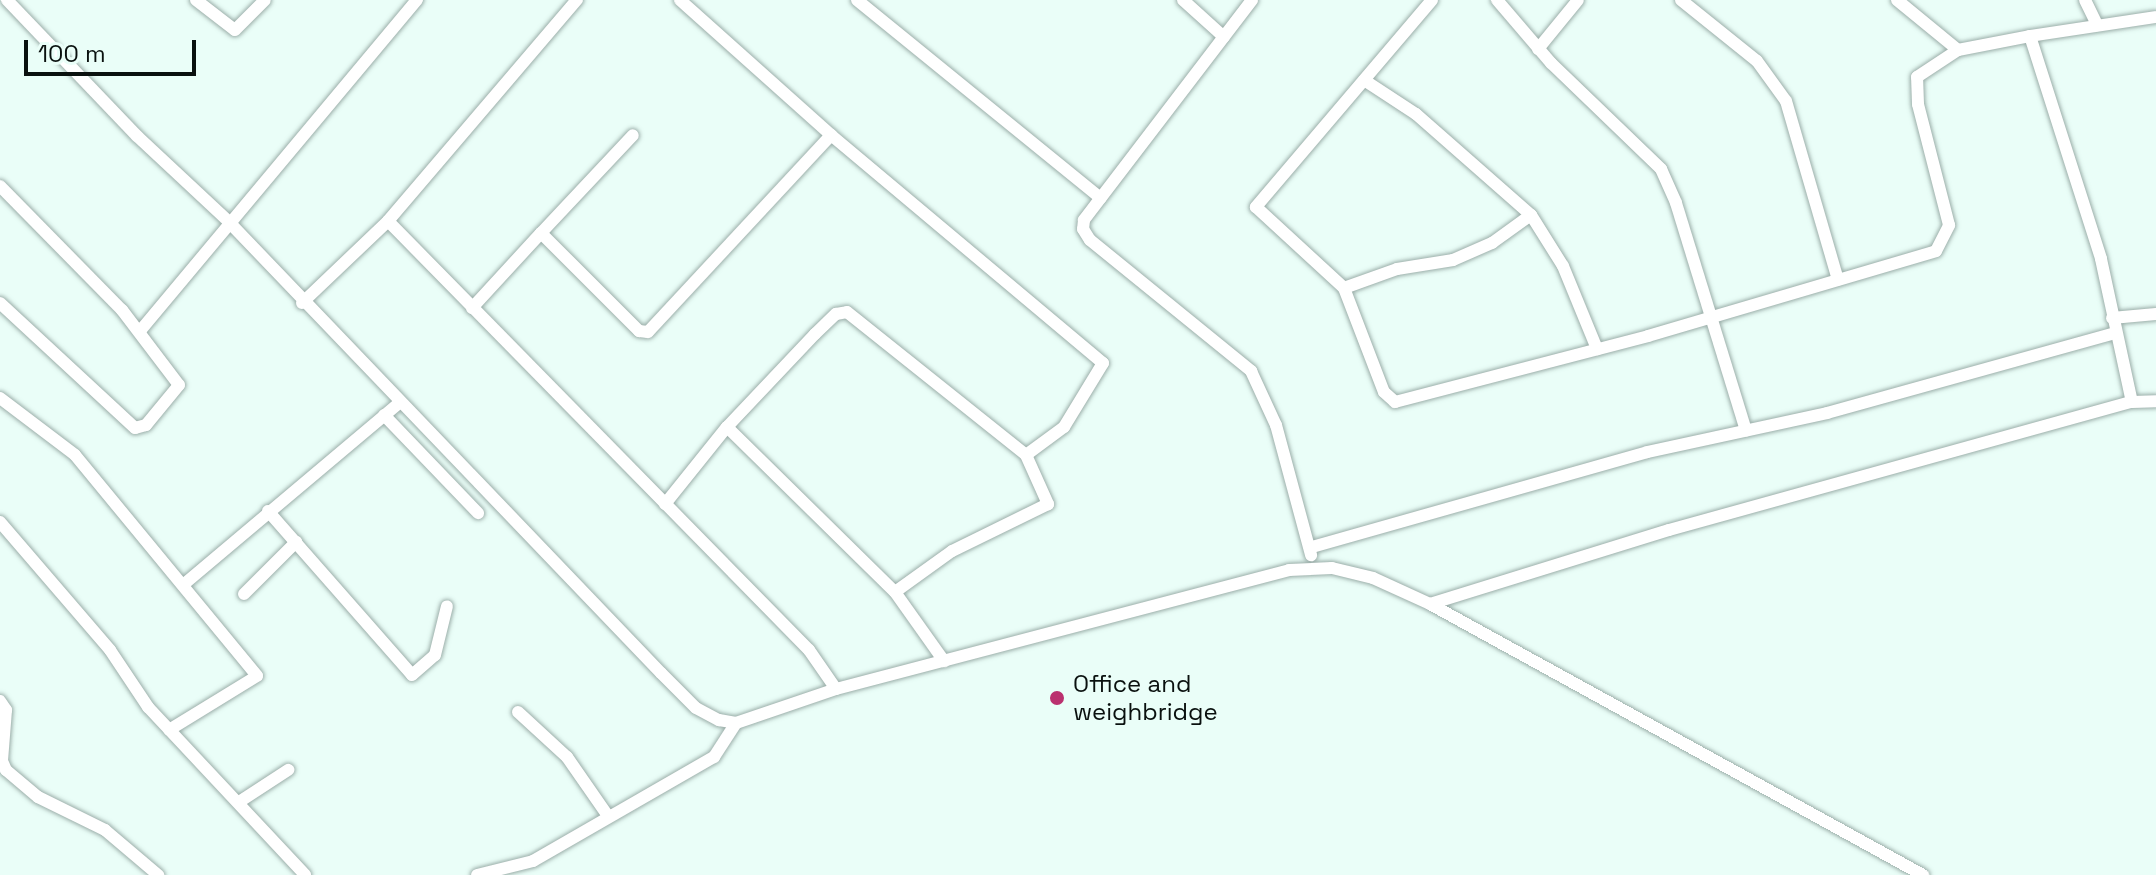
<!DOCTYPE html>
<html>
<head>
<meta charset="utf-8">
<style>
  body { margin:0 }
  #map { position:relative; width:2156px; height:875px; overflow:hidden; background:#eafef8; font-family:"Space Grotesk",sans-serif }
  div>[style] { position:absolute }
  .roads { filter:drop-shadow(0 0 2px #9baea9) drop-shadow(0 0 2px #9baea9) }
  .minor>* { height:12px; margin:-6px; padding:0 6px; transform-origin:6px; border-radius:6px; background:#fff }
  .dots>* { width:22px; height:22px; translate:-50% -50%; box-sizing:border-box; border:4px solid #eafef8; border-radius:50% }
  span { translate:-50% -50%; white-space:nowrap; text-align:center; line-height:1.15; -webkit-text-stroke:8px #eafef8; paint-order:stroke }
  .poi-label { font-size:24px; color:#0a110f }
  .left { translate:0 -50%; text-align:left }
  .scale { position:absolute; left:24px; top:40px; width:172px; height:36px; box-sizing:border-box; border:4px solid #0a110f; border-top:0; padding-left:10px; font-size:24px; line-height:28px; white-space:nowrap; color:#0a110f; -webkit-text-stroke:6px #eafef8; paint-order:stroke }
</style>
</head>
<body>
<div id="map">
  <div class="roads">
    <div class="minor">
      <div style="left:7px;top:0;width:188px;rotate:46.3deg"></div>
      <div style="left:137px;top:136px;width:125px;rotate:43deg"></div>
      <div style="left:228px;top:221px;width:626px;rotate:46.23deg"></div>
      <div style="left:661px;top:673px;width:49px;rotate:45deg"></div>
      <div style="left:696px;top:708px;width:26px;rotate:28deg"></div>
      <div style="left:719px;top:720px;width:17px;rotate:10deg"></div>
      <div style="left:736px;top:723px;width:106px;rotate:-18.8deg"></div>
      <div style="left:836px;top:689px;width:468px;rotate:-14.7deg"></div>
      <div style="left:1289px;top:570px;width:43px;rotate:-2.7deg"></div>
      <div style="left:1332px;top:568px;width:42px;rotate:13.7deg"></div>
      <div style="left:1373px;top:578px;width:63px;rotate:24.5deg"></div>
      <div style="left:1430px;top:604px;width:563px;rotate:28.8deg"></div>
      <div style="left:196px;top:0;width:49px;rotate:37.6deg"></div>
      <div style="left:235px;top:30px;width:42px;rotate:-45deg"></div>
      <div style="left:680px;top:0;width:203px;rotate:41.8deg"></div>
      <div style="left:831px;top:135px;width:355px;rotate:40deg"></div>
      <div style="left:1103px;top:363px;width:75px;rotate:121.4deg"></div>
      <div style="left:1064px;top:427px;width:47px;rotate:143.6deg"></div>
      <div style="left:857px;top:0;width:314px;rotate:39.1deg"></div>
      <div style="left:1183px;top:0;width:55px;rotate:42.1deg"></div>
      <div style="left:1252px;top:0;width:277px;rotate:127.4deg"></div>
      <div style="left:1084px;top:220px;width:9px;rotate:96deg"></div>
      <div style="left:1083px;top:229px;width:13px;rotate:58deg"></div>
      <div style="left:1090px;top:240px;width:208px;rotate:39.1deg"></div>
      <div style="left:1251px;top:371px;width:60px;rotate:65.2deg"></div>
      <div style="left:1276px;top:425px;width:135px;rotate:74.9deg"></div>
      <div style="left:1432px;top:0;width:272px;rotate:130.4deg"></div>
      <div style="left:1256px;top:207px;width:120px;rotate:42.6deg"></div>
      <div style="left:1344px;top:288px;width:111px;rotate:69deg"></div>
      <div style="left:1384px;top:392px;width:15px;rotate:42deg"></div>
      <div style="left:1395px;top:402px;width:261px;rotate:-14.6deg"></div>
      <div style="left:1648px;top:336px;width:300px;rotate:-16.4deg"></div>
      <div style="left:1936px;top:251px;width:29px;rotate:-63deg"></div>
      <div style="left:1949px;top:225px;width:125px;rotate:-104.4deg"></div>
      <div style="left:1918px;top:104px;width:27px;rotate:-92deg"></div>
      <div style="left:1917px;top:77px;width:49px;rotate:-33.4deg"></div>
      <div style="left:1958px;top:50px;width:73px;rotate:-11deg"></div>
      <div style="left:2030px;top:36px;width:234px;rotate:72.3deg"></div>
      <div style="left:2101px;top:259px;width:146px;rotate:77.8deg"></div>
      <div style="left:1497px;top:0;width:83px;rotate:49.4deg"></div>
      <div style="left:1551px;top:63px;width:153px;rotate:43.9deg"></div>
      <div style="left:1661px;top:169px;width:37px;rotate:66deg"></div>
      <div style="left:1676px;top:203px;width:238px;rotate:72.9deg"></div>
      <div style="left:1681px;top:0;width:97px;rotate:38.8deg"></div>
      <div style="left:1757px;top:61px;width:49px;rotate:54.1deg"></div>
      <div style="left:1786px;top:101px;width:186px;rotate:73.8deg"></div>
      <div style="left:1897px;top:0;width:79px;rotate:39.3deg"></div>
      <div style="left:2085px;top:0;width:28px;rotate:64deg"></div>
      <div style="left:2030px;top:36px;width:127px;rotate:-8.6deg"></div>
      <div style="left:1538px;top:49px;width:63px;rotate:-50.8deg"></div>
      <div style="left:1364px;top:80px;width:62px;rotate:33.2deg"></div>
      <div style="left:1416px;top:114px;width:153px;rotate:41.3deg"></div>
      <div style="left:1531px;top:215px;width:60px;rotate:57.9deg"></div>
      <div style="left:1563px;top:266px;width:90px;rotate:67.7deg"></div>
      <div style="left:0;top:186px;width:174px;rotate:45.5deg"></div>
      <div style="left:122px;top:310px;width:94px;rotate:52.8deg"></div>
      <div style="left:179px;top:385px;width:52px;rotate:129.5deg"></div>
      <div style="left:146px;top:425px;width:11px;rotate:165deg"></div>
      <div style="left:135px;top:428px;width:184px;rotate:-137.2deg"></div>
      <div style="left:388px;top:221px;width:601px;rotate:45.54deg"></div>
      <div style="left:809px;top:650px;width:47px;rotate:55.3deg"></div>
      <div style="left:541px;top:233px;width:134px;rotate:-46.8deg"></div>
      <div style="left:1344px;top:288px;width:56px;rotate:-19.7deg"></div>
      <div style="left:1397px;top:269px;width:57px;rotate:-9.1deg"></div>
      <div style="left:1453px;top:260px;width:43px;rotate:-23.6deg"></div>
      <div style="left:1492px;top:243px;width:48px;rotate:-35.7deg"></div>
      <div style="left:302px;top:303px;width:119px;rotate:-43.6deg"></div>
      <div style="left:388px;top:221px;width:291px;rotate:-49.5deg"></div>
      <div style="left:472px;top:308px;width:102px;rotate:-47.4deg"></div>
      <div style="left:541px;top:233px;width:139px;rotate:45deg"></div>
      <div style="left:639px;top:331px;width:9px;rotate:6deg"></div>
      <div style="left:648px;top:332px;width:269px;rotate:-47.1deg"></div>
      <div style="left:2112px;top:318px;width:44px;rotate:-5.2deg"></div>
      <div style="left:140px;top:331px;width:432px;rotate:-50.1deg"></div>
      <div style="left:0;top:398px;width:94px;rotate:37.2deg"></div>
      <div style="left:75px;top:455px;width:286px;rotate:50.5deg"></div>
      <div style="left:257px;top:676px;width:103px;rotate:148.5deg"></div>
      <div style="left:384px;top:415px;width:136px;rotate:46.2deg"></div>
      <div style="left:727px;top:427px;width:235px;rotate:44.5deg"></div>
      <div style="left:895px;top:592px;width:85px;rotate:54.6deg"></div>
      <div style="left:665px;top:504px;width:99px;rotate:-51.2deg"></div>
      <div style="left:727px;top:427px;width:128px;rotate:-46.6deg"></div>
      <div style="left:815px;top:334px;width:29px;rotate:-44deg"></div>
      <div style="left:836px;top:314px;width:11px;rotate:-10deg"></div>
      <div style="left:847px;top:312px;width:229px;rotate:38.6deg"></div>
      <div style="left:1026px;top:455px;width:54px;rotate:65.8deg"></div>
      <div style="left:1048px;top:504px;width:107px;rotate:153.9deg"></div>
      <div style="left:952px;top:551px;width:70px;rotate:144.3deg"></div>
      <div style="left:268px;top:511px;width:218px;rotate:48.7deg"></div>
      <div style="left:412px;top:675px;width:30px;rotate:-41deg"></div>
      <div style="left:435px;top:655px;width:50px;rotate:-76.2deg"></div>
      <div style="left:0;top:522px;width:169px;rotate:49.3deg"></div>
      <div style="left:110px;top:650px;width:69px;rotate:56.3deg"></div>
      <div style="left:148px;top:707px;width:230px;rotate:46.9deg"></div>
      <div style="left:1312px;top:547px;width:348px;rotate:-15.8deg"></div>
      <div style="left:1647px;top:452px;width:184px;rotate:-12.2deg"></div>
      <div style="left:1827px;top:413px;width:300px;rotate:-15.5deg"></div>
      <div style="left:183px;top:585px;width:281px;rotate:-40.1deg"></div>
      <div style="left:244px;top:594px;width:74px;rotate:-45deg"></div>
      <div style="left:1430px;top:604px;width:250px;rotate:-17.2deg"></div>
      <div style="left:1669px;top:530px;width:480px;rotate:-15.5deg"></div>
      <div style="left:2132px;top:402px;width:24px;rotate:-2deg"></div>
      <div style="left:0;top:701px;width:11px;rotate:56deg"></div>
      <div style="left:6px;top:710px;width:51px;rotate:94.5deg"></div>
      <div style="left:2px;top:761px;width:10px;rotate:66deg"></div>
      <div style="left:6px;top:770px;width:42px;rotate:40.2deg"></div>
      <div style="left:38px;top:797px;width:75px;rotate:26.2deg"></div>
      <div style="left:105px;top:830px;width:70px;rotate:40.3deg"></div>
      <div style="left:518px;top:712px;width:67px;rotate:42.6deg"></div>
      <div style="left:567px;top:757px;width:72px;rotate:55.2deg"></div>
      <div style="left:239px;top:802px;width:59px;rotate:-33.1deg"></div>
      <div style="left:477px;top:875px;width:58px;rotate:-14deg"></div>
      <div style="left:533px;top:861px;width:209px;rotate:-29.9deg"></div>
      <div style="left:714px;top:757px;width:40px;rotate:-57.1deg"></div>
    </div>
  </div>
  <div class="dots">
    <div style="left:1057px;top:698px;background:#ba316f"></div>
  </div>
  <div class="poi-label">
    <span class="left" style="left:1073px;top:698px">Office and<br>weighbridge</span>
  </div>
  <div class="scale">100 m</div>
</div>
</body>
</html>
